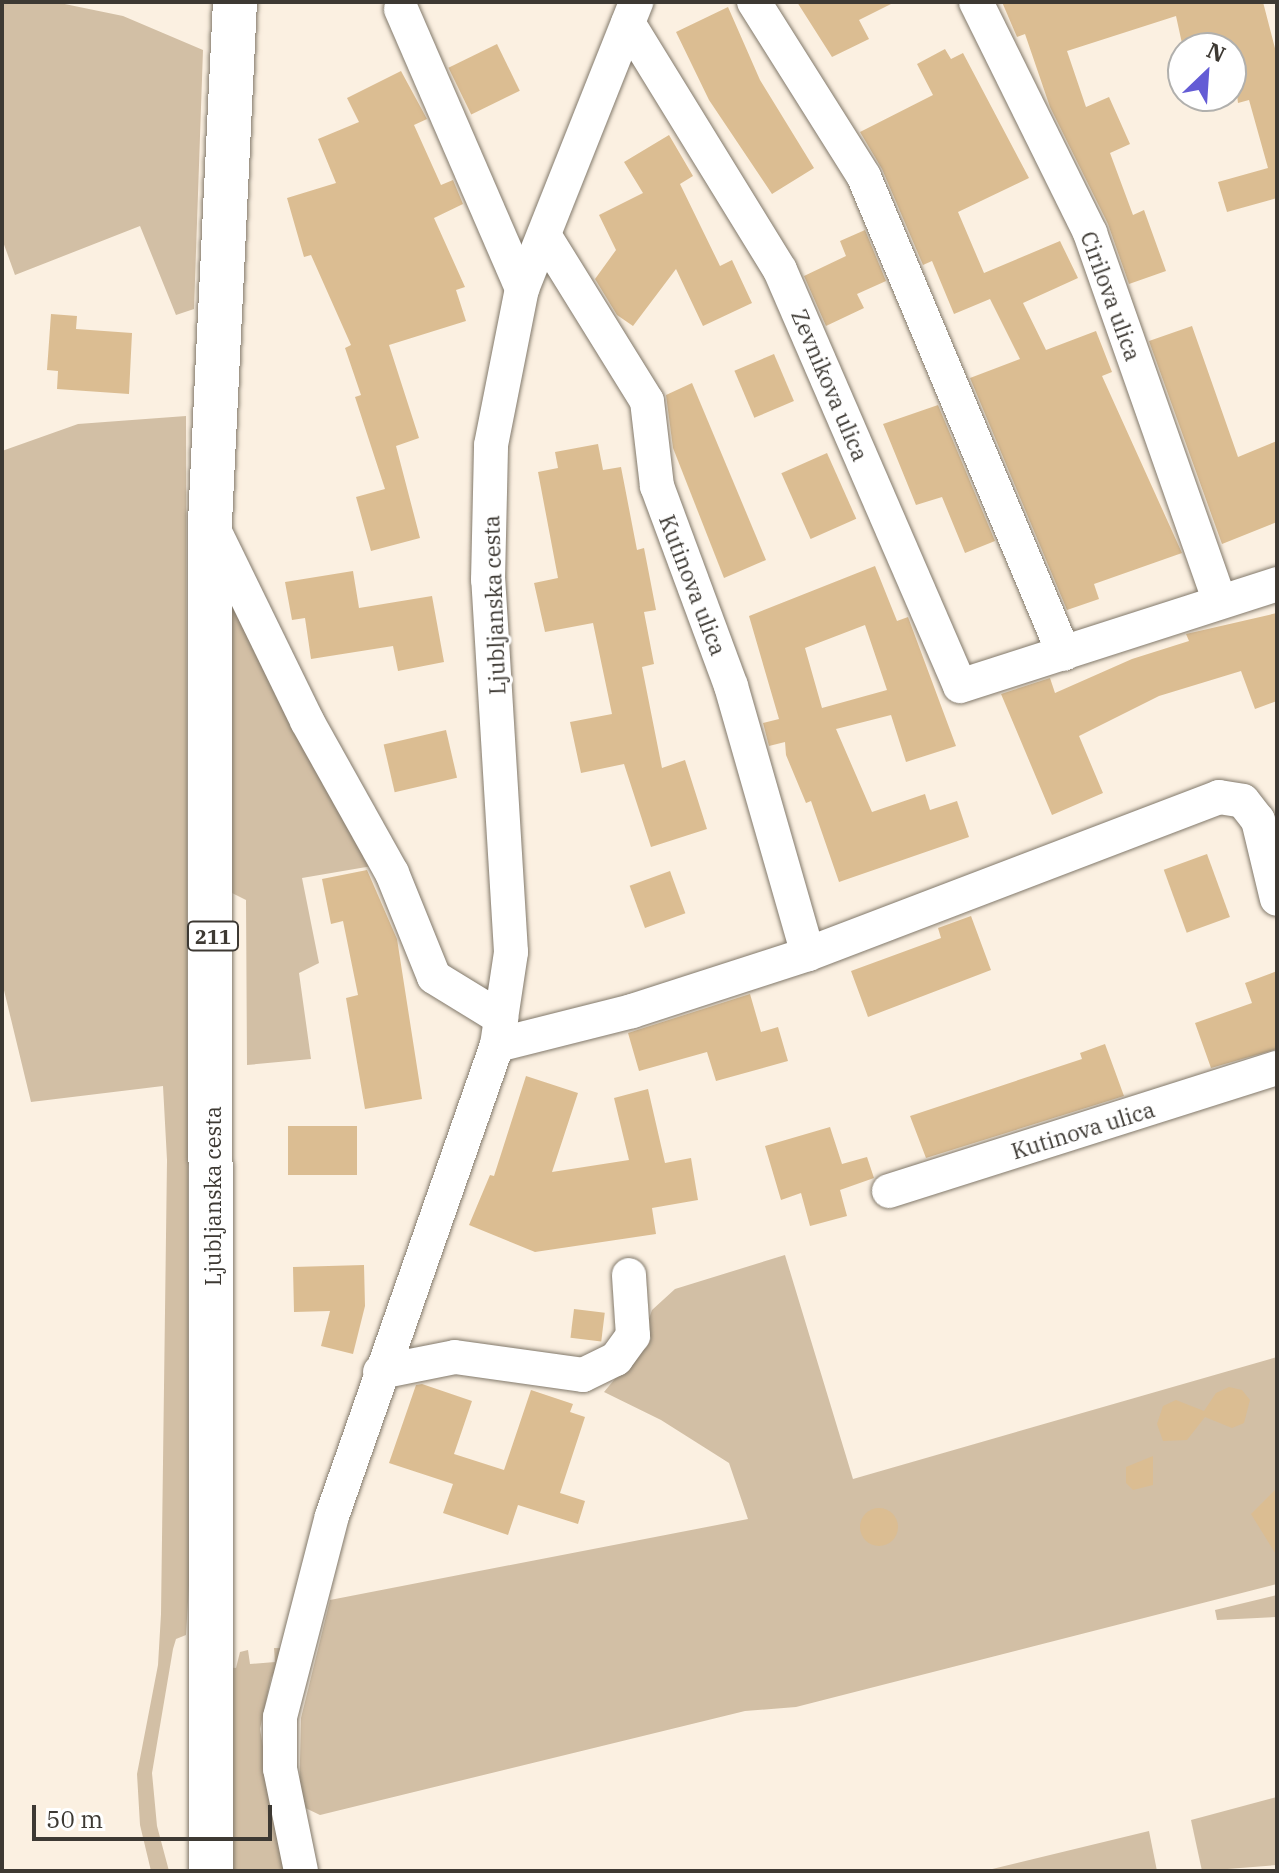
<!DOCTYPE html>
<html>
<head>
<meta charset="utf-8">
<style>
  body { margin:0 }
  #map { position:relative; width:1279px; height:1873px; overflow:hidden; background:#fbf0e1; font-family:"IBM Plex Serif",serif }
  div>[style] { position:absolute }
  .green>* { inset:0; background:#d2bfa5 }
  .building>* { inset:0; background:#dbbd92; transform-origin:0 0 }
  .round { border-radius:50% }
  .roads { filter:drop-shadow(0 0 2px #82796b) drop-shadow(0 0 2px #82796b) }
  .minor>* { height:34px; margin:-17px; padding:0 17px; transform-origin:17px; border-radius:17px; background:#fff }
  .primary>* { height:44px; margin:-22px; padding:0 22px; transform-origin:22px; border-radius:22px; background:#fff }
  span { translate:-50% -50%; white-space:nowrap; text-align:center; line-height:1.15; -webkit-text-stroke:6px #fff; paint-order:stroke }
  .shield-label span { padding:2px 6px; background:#fff; border:2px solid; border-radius:6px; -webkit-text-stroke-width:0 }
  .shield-label { font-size:20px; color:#3d3933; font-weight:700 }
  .street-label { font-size:22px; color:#3d3933 }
  .frame { position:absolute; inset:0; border:4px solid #3d3933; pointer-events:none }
  .north { position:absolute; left:1167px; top:32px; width:80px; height:80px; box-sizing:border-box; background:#fff; border:2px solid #b1b0ad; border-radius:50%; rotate:25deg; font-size:22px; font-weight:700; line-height:32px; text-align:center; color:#3d3933 }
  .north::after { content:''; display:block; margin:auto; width:28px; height:36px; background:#645cd5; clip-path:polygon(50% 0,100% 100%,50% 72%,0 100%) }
  .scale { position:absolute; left:32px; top:1805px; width:240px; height:36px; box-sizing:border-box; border:4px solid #3d3933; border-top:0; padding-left:10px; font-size:24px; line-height:28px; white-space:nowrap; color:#3d3933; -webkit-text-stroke:6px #fff; paint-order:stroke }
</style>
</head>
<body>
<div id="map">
  <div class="green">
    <div style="clip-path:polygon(2px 2px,55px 2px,123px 16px,203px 50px,194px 309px,176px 315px,140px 226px,15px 275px,2px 239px)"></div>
    <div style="clip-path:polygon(186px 416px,189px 1585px,186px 1635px,176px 1639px,173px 1649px,152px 1773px,157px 1826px,169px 1871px,151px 1871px,140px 1825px,137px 1774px,158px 1665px,161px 1614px,167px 1160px,163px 1086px,31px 1102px,2px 982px,2px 451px,78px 424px)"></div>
    <div style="clip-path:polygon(237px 604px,378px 865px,302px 878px,319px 963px,299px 973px,311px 1059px,247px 1065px,246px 900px,228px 891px,230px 605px)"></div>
    <div style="clip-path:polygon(785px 1255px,853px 1479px,1277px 1357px,1277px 1584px,796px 1707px,745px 1711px,320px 1815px,299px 1805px,301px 1718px,330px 1600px,748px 1519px,729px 1463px,661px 1420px,604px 1392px,638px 1351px,652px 1310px,675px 1289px)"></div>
    <div style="clip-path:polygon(1277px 1595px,1277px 1617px,1217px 1620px,1215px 1610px)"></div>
    <div style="clip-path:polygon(274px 1648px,283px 1648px,283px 1658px,271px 1678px,260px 1729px,284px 1871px,233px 1871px,228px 1667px,236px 1668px,240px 1652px,248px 1650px,250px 1664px,275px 1662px)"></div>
    <div style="clip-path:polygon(1277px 1797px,1277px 1865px,1202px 1871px,1191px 1820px)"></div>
    <div style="clip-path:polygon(1149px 1831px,1157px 1871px,984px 1871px)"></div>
  </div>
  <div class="building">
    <div style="clip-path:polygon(797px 2px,895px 2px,859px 20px,869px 39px,832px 57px)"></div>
    <div style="clip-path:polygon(1002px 2px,1263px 2px,1277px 56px,1277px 198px,1227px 212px,1218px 182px,1268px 168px,1249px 100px,1238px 103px,1231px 48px,1183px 48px,1176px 16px,1067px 51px,1086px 107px,1109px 97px,1130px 144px,1110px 153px,1133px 215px,1144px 210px,1166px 271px,1129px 284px,1108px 224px,1050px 107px,1025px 34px,1017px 37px)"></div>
    <div style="clip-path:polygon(728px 7px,760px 80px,814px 168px,772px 194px,709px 100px,676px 32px)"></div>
    <div style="left:497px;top:44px;width:52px;height:54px;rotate:64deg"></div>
    <div style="clip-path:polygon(945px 49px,951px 59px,963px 53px,1029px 178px,958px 212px,984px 273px,1060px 241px,1078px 278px,1023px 303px,1046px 350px,1096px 331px,1112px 372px,1102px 376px,1182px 553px,1094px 584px,1099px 599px,1067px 610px,970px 378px,1020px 359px,990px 299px,954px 314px,932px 261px,923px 265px,882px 169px,860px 132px,933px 95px,917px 64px)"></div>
    <div style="clip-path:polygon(401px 71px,427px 119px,414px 125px,441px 185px,453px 180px,463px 204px,434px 218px,465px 287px,456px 290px,466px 321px,389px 345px,419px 438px,396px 446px,420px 538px,371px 551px,356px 497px,385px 489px,355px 397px,361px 395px,345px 348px,351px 345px,311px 255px,304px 257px,287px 198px,336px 183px,318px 139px,359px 122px,347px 98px)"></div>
    <div style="clip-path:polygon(669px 135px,693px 176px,680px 184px,720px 266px,732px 260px,752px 303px,703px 326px,676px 269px,633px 326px,617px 315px,595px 279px,616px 250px,599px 215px,643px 193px,624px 162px)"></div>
    <div style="clip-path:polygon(865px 230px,886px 281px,857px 294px,864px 308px,826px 326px,804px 276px,846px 256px,840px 241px)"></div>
    <div style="clip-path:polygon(51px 314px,77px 316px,76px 329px,132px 333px,129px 394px,57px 389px,58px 371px,47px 370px)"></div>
    <div style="clip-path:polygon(1192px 326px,1238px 457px,1277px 441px,1277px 522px,1222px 544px,1149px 341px)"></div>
    <div style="left:774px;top:354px;width:51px;height:43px;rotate:67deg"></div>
    <div style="clip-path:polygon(692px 383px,766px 560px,724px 578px,673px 448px,666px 395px)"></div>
    <div style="clip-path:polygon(938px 405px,995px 541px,965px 553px,942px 497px,916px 505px,883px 424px)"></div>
    <div style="clip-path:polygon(598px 444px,603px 470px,621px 467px,637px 550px,644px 548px,656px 610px,644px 612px,654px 664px,642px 667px,662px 768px,685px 760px,707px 829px,651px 847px,624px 764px,581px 773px,570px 722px,612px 714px,593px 623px,545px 632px,534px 583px,558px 578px,538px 472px,558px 468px,555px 452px)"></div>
    <div style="left:827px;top:453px;width:72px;height:50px;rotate:66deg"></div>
    <div style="clip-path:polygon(evenodd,875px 566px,897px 621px,908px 617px,956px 746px,906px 762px,891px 715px,836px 729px,872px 812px,925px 794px,930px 810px,957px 801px,969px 837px,839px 882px,811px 801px,806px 803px,786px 755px,785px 742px,769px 746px,763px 723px,779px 719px,749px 616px,875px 566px,865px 625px,887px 690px,822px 708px,805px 648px,865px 625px)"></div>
    <div style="clip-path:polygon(353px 571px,359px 608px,432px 596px,444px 662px,398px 671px,393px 646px,311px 659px,305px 618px,292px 620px,285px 582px)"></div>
    <div style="clip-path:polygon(1277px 613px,1277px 701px,1255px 709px,1241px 671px,1159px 696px,1079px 736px,1103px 793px,1052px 815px,1001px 694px,1050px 678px,1055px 693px,1132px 659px,1189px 641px,1186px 634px)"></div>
    <div style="left:446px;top:730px;width:49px;height:64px;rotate:77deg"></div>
    <div style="left:1207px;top:854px;width:67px;height:46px;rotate:70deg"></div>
    <div style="clip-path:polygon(367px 870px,397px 939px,422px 1099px,365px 1109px,346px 998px,358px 995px,343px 921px,331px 924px,322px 879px)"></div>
    <div style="left:670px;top:871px;width:45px;height:43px;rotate:70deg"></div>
    <div style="clip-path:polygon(971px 916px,991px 970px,868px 1017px,851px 971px,941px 938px,938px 928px)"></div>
    <div style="clip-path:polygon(1277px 971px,1277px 1049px,1211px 1068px,1195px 1023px,1252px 1003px,1245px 983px)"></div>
    <div style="clip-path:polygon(750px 994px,761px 1032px,778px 1027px,788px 1061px,716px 1081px,707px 1052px,639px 1071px,628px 1033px)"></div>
    <div style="clip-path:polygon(1105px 1044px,1124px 1096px,926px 1158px,910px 1116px,1082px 1059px,1080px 1053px)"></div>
    <div style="clip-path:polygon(526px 1076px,578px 1093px,552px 1172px,629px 1160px,614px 1098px,648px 1089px,665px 1163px,691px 1158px,698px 1200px,652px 1208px,656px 1234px,535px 1252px,469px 1225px,490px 1175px,494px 1176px)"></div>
    <div style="left:288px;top:1126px;width:69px;height:49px"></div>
    <div style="clip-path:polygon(830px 1127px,842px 1164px,867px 1157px,874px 1178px,840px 1190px,847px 1216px,810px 1226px,801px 1193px,781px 1200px,765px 1146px)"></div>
    <div style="clip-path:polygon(364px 1265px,365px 1306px,353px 1354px,321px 1346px,330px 1311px,294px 1312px,293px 1267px)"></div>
    <div style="left:574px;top:1309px;width:31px;height:29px;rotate:7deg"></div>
    <div style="clip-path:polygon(422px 1384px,472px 1401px,454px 1454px,504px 1470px,531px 1390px,573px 1404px,570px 1412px,585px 1417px,560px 1493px,585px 1501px,578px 1524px,518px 1505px,508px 1535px,443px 1513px,453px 1484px,389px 1463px,416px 1385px)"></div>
    <div style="clip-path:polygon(1229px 1387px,1242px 1390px,1250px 1400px,1244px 1423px,1232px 1428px,1205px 1417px,1187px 1440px,1163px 1441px,1157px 1424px,1163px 1406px,1176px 1400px,1204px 1411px,1216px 1393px)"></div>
    <div style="clip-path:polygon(1153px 1456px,1153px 1485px,1133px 1490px,1126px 1483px,1126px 1467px)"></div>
    <div style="clip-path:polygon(1277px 1488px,1277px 1556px,1251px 1514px)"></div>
    <div class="round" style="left:860px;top:1508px;width:38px;height:38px"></div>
  </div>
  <div class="roads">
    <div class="minor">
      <div style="left:754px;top:2px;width:207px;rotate:57.8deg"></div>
      <div style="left:864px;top:177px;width:517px;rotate:67.25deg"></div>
      <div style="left:976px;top:2px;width:258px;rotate:63.7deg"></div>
      <div style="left:1090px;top:233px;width:391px;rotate:70.6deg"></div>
      <div style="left:401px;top:9px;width:305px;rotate:66.6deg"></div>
      <div style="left:628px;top:23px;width:290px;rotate:58.4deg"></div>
      <div style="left:780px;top:270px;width:453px;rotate:66.6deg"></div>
      <div style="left:960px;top:686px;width:333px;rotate:-17.8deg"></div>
      <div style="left:544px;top:235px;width:195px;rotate:58.2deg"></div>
      <div style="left:647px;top:401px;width:86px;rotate:83.3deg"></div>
      <div style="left:657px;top:486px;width:213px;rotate:69.7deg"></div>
      <div style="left:731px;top:686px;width:279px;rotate:74deg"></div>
      <div style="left:212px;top:526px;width:217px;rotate:64deg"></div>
      <div style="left:307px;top:721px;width:174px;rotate:60.8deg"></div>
      <div style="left:392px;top:873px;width:112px;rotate:68deg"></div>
      <div style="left:434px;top:977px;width:79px;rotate:31.5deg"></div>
      <div style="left:497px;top:1045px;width:139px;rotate:-14.1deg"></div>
      <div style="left:632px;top:1011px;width:185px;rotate:-17.9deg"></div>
      <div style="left:808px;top:954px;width:440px;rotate:-20.9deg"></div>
      <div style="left:1219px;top:797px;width:24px;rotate:9deg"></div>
      <div style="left:1243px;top:801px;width:24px;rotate:52deg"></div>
      <div style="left:1258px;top:820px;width:81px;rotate:76.5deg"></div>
      <div style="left:889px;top:1191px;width:407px;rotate:-17.6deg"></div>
      <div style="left:380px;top:1372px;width:76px;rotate:-11.3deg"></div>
      <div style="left:455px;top:1357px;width:129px;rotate:8deg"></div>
      <div style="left:583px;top:1375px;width:37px;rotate:-26deg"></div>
      <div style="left:616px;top:1359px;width:29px;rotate:-54deg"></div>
      <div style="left:633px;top:1336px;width:61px;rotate:-93.8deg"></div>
      <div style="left:301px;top:1871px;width:104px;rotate:-101.6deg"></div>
      <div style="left:280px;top:1769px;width:52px;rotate:-90deg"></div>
      <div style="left:280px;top:1717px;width:208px;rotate:-75.5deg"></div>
      <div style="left:332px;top:1516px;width:499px;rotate:-70.7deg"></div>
      <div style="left:497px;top:1045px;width:94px;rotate:-81.4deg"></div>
      <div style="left:511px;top:952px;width:373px;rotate:-93.5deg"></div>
      <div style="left:488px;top:580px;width:135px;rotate:-88.7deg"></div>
      <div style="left:491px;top:445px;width:159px;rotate:-78.8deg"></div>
      <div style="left:522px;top:289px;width:309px;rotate:-68.3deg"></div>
    </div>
    <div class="primary">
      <div style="left:211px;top:1871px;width:1349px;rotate:-90.04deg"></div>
      <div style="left:210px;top:522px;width:521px;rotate:-87.25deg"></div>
    </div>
  </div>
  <div class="shield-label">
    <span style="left:213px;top:936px">211</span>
  </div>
  <div class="street-label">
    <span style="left:1111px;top:296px;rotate:70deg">Cirilova ulica</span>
    <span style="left:830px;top:385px;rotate:67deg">Zevnikova ulica</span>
    <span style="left:693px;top:585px;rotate:69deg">Kutinova ulica</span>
    <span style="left:494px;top:605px;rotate:-92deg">Ljubljanska cesta</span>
    <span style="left:1083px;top:1130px;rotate:-17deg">Kutinova ulica</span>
    <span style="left:213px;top:1196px;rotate:-90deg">Ljubljanska cesta</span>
  </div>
  <div class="frame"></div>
  <div class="north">N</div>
  <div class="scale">50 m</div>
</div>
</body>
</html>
